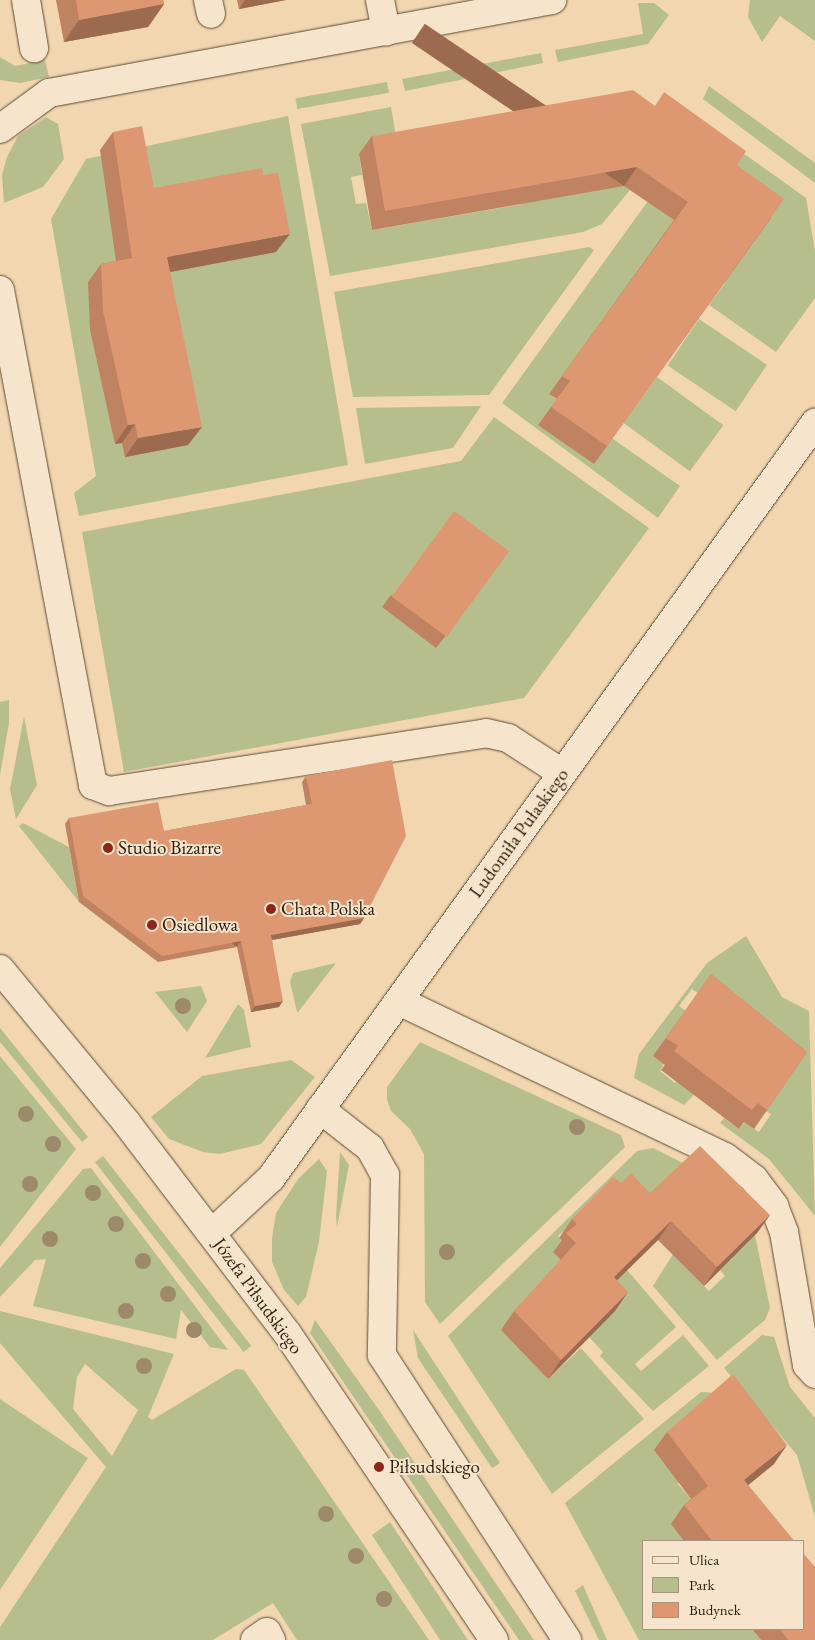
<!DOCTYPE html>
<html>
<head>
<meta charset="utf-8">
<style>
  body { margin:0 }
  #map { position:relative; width:815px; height:1640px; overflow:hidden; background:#f1d6b0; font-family:"EB Garamond",serif }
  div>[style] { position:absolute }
  .green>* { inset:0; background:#b7be8d; transform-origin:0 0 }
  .roads { filter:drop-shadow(0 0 1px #5f4a33) drop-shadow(0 0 1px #5f4a33) }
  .minor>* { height:28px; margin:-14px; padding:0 14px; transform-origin:14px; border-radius:14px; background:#f6e4cc }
  .trees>* { width:16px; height:16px; margin:-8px; border-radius:50%; background:#9c8a6a }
  .wall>* { inset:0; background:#bf8361 }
  .shaded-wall>* { inset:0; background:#9b6a4f; transform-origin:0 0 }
  .building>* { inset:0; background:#de9871; transform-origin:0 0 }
  .dots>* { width:14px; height:14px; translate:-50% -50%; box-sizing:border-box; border:2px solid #f6e4cc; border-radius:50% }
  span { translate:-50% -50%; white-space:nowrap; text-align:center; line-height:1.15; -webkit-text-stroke:4px #f6e4cc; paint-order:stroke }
  .street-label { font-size:19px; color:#2e1b09 }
  .poi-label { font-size:19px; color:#2e1b09 }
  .left { translate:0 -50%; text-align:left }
  .legend { position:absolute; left:642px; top:1540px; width:162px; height:90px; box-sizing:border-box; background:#f6e4cc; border:1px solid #a6947e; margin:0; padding:6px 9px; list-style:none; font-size:15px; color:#2e1b09 }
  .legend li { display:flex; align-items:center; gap:10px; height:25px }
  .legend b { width:25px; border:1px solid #a6947e }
</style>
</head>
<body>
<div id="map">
  <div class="green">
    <div style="clip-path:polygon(750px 0,815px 0,815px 41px,780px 16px,762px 42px,748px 17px)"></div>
    <div style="clip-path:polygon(638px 3px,654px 3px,669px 15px,648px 44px,558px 62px,555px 50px,643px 34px)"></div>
    <div style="clip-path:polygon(541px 53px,543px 63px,405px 91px,402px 79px)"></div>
    <div style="clip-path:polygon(0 57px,15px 66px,45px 60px,49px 77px,20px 83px,0 80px)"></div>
    <div style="left:387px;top:82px;width:11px;height:93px;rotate:80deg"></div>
    <div style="clip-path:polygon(709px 86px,815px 163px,815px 183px,703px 99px)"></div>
    <div style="clip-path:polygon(391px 107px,398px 148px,359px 154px,362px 175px,351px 177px,356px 204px,366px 203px,372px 230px,517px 205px,614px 179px,630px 190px,602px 224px,583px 232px,330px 276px,301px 124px)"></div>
    <div style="clip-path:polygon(288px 116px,348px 465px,79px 516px,74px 493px,96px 476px,51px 219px,86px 159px)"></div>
    <div style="clip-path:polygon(46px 117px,58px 124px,64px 159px,43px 187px,4px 203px,2px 175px,7px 157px,18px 136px)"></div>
    <div style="clip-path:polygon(701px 123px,806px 198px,815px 251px,815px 298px,776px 352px,709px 305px,725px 283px)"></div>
    <div style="clip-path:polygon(648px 201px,682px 226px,549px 394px,680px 486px,658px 518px,502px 403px)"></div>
    <div style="clip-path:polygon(589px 247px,594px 250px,489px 395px,353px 397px,334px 292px)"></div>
    <div style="left:699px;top:319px;width:82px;height:56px;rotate:34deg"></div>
    <div style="left:657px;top:377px;width:82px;height:57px;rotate:36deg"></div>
    <div style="clip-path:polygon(481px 406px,453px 448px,365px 464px,356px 408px)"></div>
    <div style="clip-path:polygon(494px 417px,649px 528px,524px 698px,124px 772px,82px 532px,461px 461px)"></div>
    <div style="clip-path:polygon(9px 700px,9px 723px,0 775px,0 702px)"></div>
    <div style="clip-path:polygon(24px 717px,37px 785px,16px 819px,10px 789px)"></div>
    <div style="clip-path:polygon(23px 823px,69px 847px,79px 902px,19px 826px)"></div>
    <div style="clip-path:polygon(746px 936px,782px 997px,809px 1011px,815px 1216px,769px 1159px,720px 1123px,724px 1118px,739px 1129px,745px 1122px,759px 1132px,771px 1114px,766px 1111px,746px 1028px,692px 989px,679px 1006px,691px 1015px,660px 1071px,675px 1083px,680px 1076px,699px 1090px,684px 1105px,634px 1078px,639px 1054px,707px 963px)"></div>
    <div style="clip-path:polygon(336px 963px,298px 1012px,297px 1012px,290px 982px,293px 973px)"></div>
    <div style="clip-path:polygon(201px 986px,207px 1001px,187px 1032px,155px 992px)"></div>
    <div style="clip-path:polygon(238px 1004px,244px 1010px,251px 1047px,205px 1058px)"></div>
    <div style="clip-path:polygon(0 1028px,88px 1137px,82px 1142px,0 1042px)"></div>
    <div style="clip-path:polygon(420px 1042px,621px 1135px,625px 1147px,440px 1324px,425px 1302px,424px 1154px,410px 1129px,391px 1111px,387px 1099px,387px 1087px)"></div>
    <div style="clip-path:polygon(0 1056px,76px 1149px,0 1247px)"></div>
    <div style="clip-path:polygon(291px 1060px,315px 1077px,261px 1144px,220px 1154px,203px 1152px,169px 1139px,151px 1117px,202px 1076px)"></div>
    <div style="clip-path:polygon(653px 1148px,687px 1165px,657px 1195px,572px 1223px,558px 1236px,564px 1242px,567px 1267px,551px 1273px,521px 1303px,548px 1379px,581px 1348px,644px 1419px,552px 1494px,448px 1336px,637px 1151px)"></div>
    <div style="clip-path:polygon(340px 1152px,349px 1165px,337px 1227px,336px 1217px)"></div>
    <div style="left:103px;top:1156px;width:241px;height:10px;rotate:52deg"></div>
    <div style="clip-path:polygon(319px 1159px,327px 1171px,319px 1242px,306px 1297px,298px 1306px,284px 1290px,272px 1262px,272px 1238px,276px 1213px,298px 1179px)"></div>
    <div style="clip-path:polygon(91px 1168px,228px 1350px,210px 1347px,181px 1310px,176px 1339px,33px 1306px,46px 1259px,35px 1260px,0 1297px,0 1268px,83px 1169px)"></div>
    <div style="clip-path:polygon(755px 1235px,770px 1308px,765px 1320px,717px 1360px,653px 1286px,673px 1254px,709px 1291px,725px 1276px,720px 1270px,733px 1258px,728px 1252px,742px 1249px)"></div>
    <div style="clip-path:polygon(627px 1270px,676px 1327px,635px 1364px,641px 1371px,683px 1335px,709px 1366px,653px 1411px,600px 1356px,603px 1352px,589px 1337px,601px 1296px)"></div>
    <div style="clip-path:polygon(evenodd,0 1311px,174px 1354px,148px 1417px,152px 1420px,236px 1369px,244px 1370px,429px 1640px,297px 1640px,273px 1603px,213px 1640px,0 1640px,0 1627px,106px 1467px,0 1343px,0 1311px,85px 1364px,138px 1410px,112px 1456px,73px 1409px,77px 1377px,85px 1364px)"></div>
    <div style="clip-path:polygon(315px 1320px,379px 1410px,534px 1640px,519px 1640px,310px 1333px)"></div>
    <div style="clip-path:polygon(413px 1330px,500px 1463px,492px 1468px,418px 1358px)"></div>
    <div style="clip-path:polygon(762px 1335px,774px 1337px,790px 1387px,815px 1418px,815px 1517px,797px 1455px,724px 1368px)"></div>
    <div style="clip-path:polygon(701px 1392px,720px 1393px,678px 1484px,695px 1504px,685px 1541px,644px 1541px,644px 1629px,752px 1629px,761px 1640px,639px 1640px,565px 1503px)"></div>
    <div style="clip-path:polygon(0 1399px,88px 1458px,0 1590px)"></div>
    <div style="clip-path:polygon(390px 1522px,468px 1640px,440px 1640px,372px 1535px)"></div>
    <div style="clip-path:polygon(583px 1585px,607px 1640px,599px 1640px,575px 1591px)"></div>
  </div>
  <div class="roads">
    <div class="minor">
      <div style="left:26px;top:0;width:49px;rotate:80.5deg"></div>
      <div style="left:208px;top:0;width:14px;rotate:78deg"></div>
      <div style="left:380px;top:0;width:32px;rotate:79deg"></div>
      <div style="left:0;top:129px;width:61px;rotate:-36.3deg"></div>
      <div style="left:49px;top:93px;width:512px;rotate:-10.48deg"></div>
      <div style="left:0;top:290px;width:504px;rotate:79.36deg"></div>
      <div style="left:93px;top:785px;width:17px;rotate:21deg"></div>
      <div style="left:109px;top:791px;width:381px;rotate:-8.7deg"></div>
      <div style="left:486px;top:733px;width:23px;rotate:13deg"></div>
      <div style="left:508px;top:738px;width:64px;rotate:32.9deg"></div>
      <div style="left:0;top:969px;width:198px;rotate:50.5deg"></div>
      <div style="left:126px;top:1122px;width:265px;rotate:52.7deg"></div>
      <div style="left:287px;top:1333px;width:370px;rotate:56deg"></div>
      <div style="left:399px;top:1001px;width:361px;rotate:25.6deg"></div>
      <div style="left:725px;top:1157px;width:36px;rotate:37deg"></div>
      <div style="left:754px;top:1179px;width:34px;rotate:53deg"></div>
      <div style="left:774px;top:1206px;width:28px;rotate:69deg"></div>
      <div style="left:784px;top:1232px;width:135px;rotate:80.2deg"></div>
      <div style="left:807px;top:1365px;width:12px;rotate:48deg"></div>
      <div style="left:320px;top:1109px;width:63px;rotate:38deg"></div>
      <div style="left:370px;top:1148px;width:31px;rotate:61deg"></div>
      <div style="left:385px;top:1175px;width:180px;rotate:91deg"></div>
      <div style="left:382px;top:1355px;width:340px;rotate:57deg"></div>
      <div style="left:212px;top:1233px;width:81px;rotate:-43deg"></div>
      <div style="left:271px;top:1178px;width:931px;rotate:-54.23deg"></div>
      <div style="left:255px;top:1640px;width:14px;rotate:-34deg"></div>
      <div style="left:267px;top:1632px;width:9px;rotate:63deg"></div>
    </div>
  </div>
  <div class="trees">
    <div style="left:183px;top:1006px"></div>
    <div style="left:26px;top:1114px"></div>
    <div style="left:577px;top:1127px"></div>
    <div style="left:53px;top:1144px"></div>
    <div style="left:30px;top:1184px"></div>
    <div style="left:93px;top:1193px"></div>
    <div style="left:116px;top:1224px"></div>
    <div style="left:50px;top:1239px"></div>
    <div style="left:447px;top:1252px"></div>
    <div style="left:143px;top:1261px"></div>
    <div style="left:168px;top:1294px"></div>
    <div style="left:126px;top:1311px"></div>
    <div style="left:194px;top:1330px"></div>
    <div style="left:144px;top:1366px"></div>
    <div style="left:326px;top:1514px"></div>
    <div style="left:356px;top:1556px"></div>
    <div style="left:384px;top:1599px"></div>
  </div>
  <div class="wall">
    <div style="clip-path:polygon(56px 0,163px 0,164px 4px,148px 27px,64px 42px)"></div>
    <div style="clip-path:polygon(237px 0,286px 0,239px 9px)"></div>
    <div style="clip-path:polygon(113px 132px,154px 188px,276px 252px,170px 272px,188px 445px,125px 457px,122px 443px,115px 444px,90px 330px,88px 282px,101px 264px,116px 261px,100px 150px)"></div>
    <div style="clip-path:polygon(372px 136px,737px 165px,771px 218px,594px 464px,538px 425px,557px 399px,549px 394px,674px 220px,624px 186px,372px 230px,359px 154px)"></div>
    <div style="clip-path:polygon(501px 562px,436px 648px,382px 607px,390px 596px)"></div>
    <div style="clip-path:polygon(306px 776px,364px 918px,360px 924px,272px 940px,279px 1007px,251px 1012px,237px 947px,158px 962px,79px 902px,65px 824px,69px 818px,164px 831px,306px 805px,302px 782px)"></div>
    <div style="clip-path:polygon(711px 974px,807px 1052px,754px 1129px,744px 1122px,739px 1129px,661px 1070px,665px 1065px,653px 1056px)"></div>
    <div style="clip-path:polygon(621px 1183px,650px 1193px,770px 1215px,757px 1233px,704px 1286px,658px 1240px,617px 1280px,615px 1311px,548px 1379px,501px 1330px,514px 1311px,561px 1260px,553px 1252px,562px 1240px,559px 1238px,572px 1219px)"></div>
    <div style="clip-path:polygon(667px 1432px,774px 1464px,748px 1485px,794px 1541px,684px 1541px,671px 1524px,684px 1505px,691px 1499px,654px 1450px)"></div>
    <div style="clip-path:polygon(752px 1629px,804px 1629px,815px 1640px,761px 1640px)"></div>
  </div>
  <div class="shaded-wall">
    <div style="clip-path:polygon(245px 0,286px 0,239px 9px)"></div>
    <div style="clip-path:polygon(164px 4px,148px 27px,64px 42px,79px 20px)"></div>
    <div style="left:637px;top:167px;width:23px;height:256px;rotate:124deg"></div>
    <div style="clip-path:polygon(290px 234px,276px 252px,154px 275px,167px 257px)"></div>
    <div style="clip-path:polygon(135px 424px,122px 443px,115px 444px,128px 425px)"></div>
    <div style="clip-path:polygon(202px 427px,188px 445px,125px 457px,138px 438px)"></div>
    <div style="clip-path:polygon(509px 551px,501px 562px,436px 648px,444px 637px)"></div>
    <div style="clip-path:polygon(364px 918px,360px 924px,266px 941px,271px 935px)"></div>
    <div style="left:241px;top:941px;width:7px;height:80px;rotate:124deg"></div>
    <div style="clip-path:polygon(283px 1001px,279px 1007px,251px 1012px,255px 1006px)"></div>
    <div style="clip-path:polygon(770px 1215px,757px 1233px,704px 1286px,717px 1267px)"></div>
    <div style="clip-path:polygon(671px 1221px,658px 1240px,601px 1296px,614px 1277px)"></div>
    <div style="clip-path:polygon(628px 1292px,615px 1311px,548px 1379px,561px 1360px)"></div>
    <div style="clip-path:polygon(787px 1445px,774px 1464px,731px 1499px,744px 1480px)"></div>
  </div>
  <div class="building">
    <div style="clip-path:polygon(76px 0,163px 0,164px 4px,79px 20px)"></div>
    <div style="clip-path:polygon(633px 90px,655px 106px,664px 92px,746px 151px,737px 165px,784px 199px,607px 446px,551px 407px,570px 381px,562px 376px,688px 202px,637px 167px,385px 211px,372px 136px)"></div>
    <div style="clip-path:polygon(142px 126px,154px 188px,262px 168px,263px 175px,278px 173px,290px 234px,167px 257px,202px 427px,138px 438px,135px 424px,128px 425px,103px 311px,101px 264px,132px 258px,113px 132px)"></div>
    <div style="left:454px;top:511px;width:68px;height:106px;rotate:36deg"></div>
    <div style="clip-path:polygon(392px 760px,406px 836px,364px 918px,271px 935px,283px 1001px,255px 1006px,241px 941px,162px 956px,83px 896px,69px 818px,158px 802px,164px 831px,312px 804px,306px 776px)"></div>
    <div style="clip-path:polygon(711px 974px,807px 1052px,767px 1110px,758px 1103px,752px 1110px,674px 1051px,678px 1046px,666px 1038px)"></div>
    <div style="clip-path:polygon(700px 1146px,770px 1215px,717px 1267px,671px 1221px,614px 1277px,628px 1292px,561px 1360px,514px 1311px,576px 1243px,566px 1233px,577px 1224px,572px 1219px,613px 1177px,621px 1183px,631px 1173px,650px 1193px)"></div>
    <div style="clip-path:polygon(733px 1374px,787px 1445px,744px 1480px,794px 1541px,712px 1541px,684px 1505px,708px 1486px,667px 1432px)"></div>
    <div style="clip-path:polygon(804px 1554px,815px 1567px,815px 1640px,788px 1640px,780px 1629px,804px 1629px)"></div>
  </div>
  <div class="dots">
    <div style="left:108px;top:848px;background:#8f2418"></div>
    <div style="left:271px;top:909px;background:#8f2418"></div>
    <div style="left:152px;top:925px;background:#8f2418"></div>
    <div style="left:379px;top:1467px;background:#8f2418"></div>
  </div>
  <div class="street-label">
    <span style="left:519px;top:833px;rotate:-54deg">Ludomiła Pułaskiego</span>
    <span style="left:258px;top:1296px;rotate:54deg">Józefa Piłsudskiego</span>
  </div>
  <div class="poi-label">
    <span class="left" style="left:118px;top:848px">Studio Bizarre</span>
    <span class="left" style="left:281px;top:909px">Chata Polska</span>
    <span class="left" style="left:162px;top:925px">Osiedlowa</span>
    <span class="left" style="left:389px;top:1467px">Piłsudskiego</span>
  </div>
  <ul class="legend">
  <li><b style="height:6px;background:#f6e4cc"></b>Ulica</li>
  <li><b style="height:14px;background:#b7be8d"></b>Park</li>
  <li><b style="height:14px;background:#de9871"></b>Budynek</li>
  </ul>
</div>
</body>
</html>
